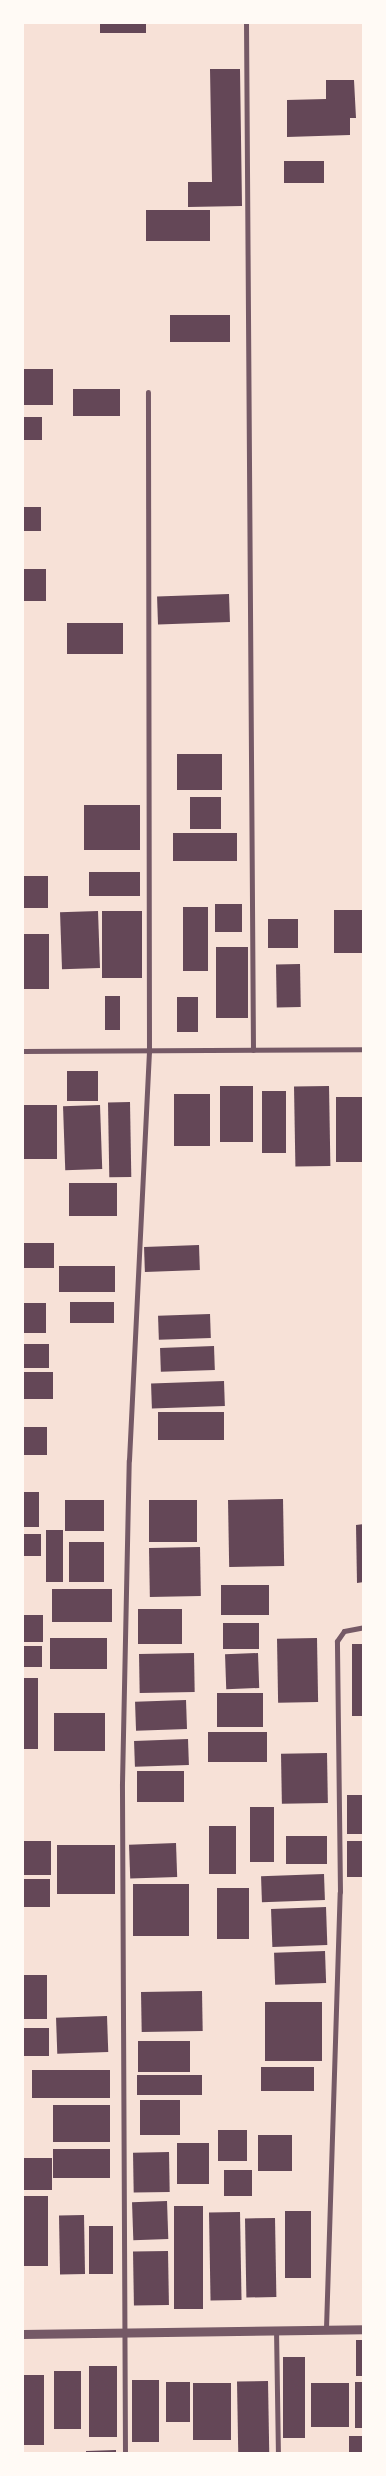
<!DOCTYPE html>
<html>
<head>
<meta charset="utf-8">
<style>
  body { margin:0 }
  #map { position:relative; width:386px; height:2476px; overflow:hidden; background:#f7e1d7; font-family:Overpass,sans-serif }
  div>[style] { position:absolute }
  .building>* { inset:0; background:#644757; transform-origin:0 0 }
  .minor>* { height:5px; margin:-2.5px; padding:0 2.5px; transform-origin:2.5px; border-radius:2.5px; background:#755966 }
  .tertiary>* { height:9px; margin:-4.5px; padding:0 4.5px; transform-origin:4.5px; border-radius:4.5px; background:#755966 }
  span { translate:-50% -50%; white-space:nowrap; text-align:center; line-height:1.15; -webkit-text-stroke:4px #fffaf5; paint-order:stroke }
  .frame { position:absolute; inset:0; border:24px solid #fffaf5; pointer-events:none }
</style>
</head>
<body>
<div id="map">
  <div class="building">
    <div style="left:100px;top:22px;width:46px;height:11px"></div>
    <div style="clip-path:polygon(210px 69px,240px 69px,242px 206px,188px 207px,188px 182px,212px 182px)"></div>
    <div style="clip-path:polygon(326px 80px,354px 80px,356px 118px,350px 118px,350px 135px,287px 137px,287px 100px,326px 99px)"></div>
    <div style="left:284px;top:161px;width:40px;height:22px"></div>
    <div style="left:210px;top:210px;width:31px;height:64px;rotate:90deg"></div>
    <div style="left:170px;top:315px;width:60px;height:27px"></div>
    <div style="left:22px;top:369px;width:31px;height:36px"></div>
    <div style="left:73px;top:389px;width:47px;height:27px"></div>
    <div style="left:22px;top:417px;width:20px;height:23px"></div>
    <div style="left:22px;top:507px;width:19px;height:24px"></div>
    <div style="left:46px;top:569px;width:32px;height:24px;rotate:90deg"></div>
    <div style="left:229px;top:594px;width:28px;height:72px;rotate:88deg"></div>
    <div style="left:123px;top:623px;width:31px;height:56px;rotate:90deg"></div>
    <div style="left:177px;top:754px;width:45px;height:36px"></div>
    <div style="left:190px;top:797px;width:31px;height:32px"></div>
    <div style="left:84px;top:805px;width:56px;height:45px"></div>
    <div style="left:237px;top:833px;width:28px;height:64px;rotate:90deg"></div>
    <div style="left:89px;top:872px;width:51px;height:24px"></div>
    <div style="left:22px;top:876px;width:26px;height:32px"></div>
    <div style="left:215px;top:904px;width:27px;height:28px"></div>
    <div style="left:183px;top:907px;width:25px;height:64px"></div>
    <div style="left:334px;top:910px;width:30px;height:43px"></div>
    <div style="left:98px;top:911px;width:57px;height:38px;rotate:88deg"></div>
    <div style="left:102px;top:911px;width:40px;height:67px"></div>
    <div style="left:298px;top:919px;width:29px;height:30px;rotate:90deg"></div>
    <div style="left:22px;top:934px;width:27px;height:55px"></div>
    <div style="left:216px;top:947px;width:32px;height:71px"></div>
    <div style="left:300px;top:964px;width:43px;height:24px;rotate:89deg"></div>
    <div style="left:105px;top:996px;width:15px;height:34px"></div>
    <div style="left:177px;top:997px;width:21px;height:35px"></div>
    <div style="left:98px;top:1071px;width:30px;height:31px;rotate:90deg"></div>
    <div style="left:220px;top:1086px;width:33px;height:56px"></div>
    <div style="left:329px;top:1086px;width:80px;height:35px;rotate:89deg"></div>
    <div style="left:262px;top:1091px;width:24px;height:62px"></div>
    <div style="left:174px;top:1094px;width:36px;height:52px"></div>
    <div style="left:364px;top:1097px;width:65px;height:28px;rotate:90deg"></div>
    <div style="left:130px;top:1102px;width:75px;height:22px;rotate:89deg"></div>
    <div style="left:22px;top:1105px;width:35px;height:54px"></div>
    <div style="left:100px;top:1105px;width:64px;height:37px;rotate:88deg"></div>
    <div style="left:117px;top:1183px;width:33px;height:48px;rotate:90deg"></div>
    <div style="left:22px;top:1243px;width:32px;height:25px"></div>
    <div style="left:199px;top:1245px;width:25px;height:55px;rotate:88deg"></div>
    <div style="left:59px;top:1266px;width:56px;height:26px"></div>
    <div style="left:70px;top:1302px;width:44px;height:21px"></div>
    <div style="left:22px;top:1303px;width:24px;height:30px"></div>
    <div style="left:210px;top:1314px;width:24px;height:52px;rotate:88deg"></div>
    <div style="left:22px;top:1344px;width:27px;height:24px"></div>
    <div style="left:214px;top:1346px;width:24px;height:54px;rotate:88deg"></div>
    <div style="left:22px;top:1372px;width:31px;height:27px"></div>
    <div style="left:224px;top:1381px;width:25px;height:73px;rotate:88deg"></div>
    <div style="left:158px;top:1412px;width:66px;height:28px"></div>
    <div style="left:22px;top:1427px;width:25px;height:28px"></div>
    <div style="left:22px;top:1492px;width:17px;height:35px"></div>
    <div style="left:283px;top:1499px;width:67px;height:55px;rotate:89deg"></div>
    <div style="left:65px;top:1500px;width:39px;height:31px"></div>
    <div style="left:149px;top:1500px;width:48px;height:42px"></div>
    <div style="clip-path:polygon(364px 1524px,364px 1582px,357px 1583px,356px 1525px)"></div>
    <div style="left:46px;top:1530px;width:17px;height:52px"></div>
    <div style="left:22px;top:1534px;width:19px;height:22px"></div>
    <div style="left:104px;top:1542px;width:40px;height:35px;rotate:90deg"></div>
    <div style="left:200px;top:1547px;width:49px;height:51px;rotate:89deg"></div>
    <div style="left:221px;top:1585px;width:48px;height:30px"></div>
    <div style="left:112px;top:1589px;width:33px;height:60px;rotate:90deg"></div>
    <div style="left:182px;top:1609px;width:35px;height:44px;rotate:90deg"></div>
    <div style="left:22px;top:1615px;width:21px;height:27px"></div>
    <div style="left:223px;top:1623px;width:36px;height:26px"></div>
    <div style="left:107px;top:1638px;width:31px;height:57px;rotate:90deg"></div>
    <div style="left:317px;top:1638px;width:64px;height:40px;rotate:89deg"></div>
    <div style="left:352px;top:1644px;width:12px;height:72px"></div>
    <div style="left:42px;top:1646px;width:21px;height:20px;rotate:90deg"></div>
    <div style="left:194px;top:1653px;width:39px;height:55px;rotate:89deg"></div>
    <div style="left:258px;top:1653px;width:35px;height:33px;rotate:88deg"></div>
    <div style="left:22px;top:1678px;width:16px;height:71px"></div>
    <div style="left:263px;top:1693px;width:34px;height:46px;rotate:90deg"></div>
    <div style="left:186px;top:1700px;width:29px;height:51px;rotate:88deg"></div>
    <div style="left:105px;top:1713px;width:38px;height:51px;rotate:90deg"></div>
    <div style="left:267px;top:1732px;width:30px;height:59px;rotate:90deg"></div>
    <div style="left:188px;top:1739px;width:26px;height:54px;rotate:88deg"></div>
    <div style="left:327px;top:1753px;width:50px;height:46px;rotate:89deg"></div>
    <div style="left:137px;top:1771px;width:47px;height:31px"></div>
    <div style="left:347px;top:1795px;width:17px;height:39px"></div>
    <div style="left:274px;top:1807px;width:55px;height:24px;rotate:90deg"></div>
    <div style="left:209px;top:1826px;width:27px;height:48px"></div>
    <div style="left:286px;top:1836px;width:41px;height:28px"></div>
    <div style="left:22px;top:1841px;width:29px;height:34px"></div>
    <div style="left:347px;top:1841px;width:17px;height:36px"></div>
    <div style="left:176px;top:1843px;width:34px;height:47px;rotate:88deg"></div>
    <div style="left:57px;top:1845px;width:58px;height:49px"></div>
    <div style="left:324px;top:1874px;width:26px;height:63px;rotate:88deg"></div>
    <div style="left:22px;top:1879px;width:28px;height:28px"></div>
    <div style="left:189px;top:1884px;width:52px;height:56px;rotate:90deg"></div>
    <div style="left:217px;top:1888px;width:32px;height:51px"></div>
    <div style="left:326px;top:1907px;width:38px;height:55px;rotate:88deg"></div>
    <div style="left:325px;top:1951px;width:32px;height:51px;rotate:88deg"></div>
    <div style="left:22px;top:1975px;width:25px;height:44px"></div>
    <div style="left:202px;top:1991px;width:40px;height:61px;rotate:89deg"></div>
    <div style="left:322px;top:2002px;width:59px;height:57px;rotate:90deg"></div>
    <div style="left:107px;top:2016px;width:36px;height:51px;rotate:88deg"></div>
    <div style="left:22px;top:2028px;width:27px;height:28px"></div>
    <div style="left:138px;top:2041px;width:52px;height:31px"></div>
    <div style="left:314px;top:2067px;width:24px;height:53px;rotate:90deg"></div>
    <div style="left:110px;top:2070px;width:28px;height:78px;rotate:90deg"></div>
    <div style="left:202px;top:2075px;width:20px;height:65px;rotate:90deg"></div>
    <div style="left:180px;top:2100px;width:35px;height:40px;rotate:90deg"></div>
    <div style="left:110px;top:2105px;width:37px;height:57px;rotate:90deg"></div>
    <div style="left:247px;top:2130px;width:31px;height:29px;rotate:90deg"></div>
    <div style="left:258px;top:2135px;width:34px;height:36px"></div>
    <div style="left:177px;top:2143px;width:32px;height:41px"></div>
    <div style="left:110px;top:2149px;width:29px;height:57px;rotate:90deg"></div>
    <div style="left:169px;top:2152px;width:40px;height:36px;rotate:89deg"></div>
    <div style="left:52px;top:2158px;width:32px;height:30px;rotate:90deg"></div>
    <div style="left:224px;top:2170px;width:28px;height:26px"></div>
    <div style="left:22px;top:2196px;width:26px;height:70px"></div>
    <div style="left:167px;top:2201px;width:38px;height:35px;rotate:88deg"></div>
    <div style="left:174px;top:2206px;width:29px;height:103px"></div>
    <div style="left:285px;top:2211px;width:26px;height:67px"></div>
    <div style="left:240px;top:2212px;width:88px;height:31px;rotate:89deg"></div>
    <div style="left:84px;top:2215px;width:59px;height:25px;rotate:89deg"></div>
    <div style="left:275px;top:2218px;width:79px;height:30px;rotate:89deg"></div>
    <div style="left:89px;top:2226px;width:24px;height:48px"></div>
    <div style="left:168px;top:2251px;width:54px;height:35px;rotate:89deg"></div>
    <div style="left:356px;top:2340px;width:8px;height:36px"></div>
    <div style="left:283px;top:2357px;width:22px;height:81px"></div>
    <div style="left:89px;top:2366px;width:28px;height:71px"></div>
    <div style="left:54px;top:2371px;width:27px;height:58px"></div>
    <div style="left:44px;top:2375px;width:70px;height:22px;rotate:90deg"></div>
    <div style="left:132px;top:2380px;width:27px;height:62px"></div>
    <div style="left:268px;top:2381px;width:73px;height:31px;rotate:89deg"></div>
    <div style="left:166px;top:2382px;width:24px;height:40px"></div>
    <div style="left:355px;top:2382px;width:9px;height:46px"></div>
    <div style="left:193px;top:2383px;width:38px;height:57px"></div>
    <div style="left:311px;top:2383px;width:38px;height:44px"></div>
    <div style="left:349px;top:2436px;width:15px;height:18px"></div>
    <div style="clip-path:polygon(116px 2450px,116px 2454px,86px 2454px,86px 2451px)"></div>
  </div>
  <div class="minor">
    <div style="left:246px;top:22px;width:1028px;rotate:89.61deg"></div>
    <div style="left:22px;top:1051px;width:342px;rotate:-0.3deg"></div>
    <div style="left:326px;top:2328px;width:436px;rotate:-88.2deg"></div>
    <div style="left:340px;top:1892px;width:251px;rotate:-90.7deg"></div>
    <div style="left:337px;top:1641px;width:12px;rotate:-55deg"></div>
    <div style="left:344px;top:1631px;width:20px;rotate:-11deg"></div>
    <div style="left:276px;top:2329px;width:125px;rotate:89.1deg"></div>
    <div style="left:125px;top:2454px;width:671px;rotate:-90.26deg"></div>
    <div style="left:122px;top:1783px;width:323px;rotate:-88.8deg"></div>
    <div style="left:129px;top:1460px;width:408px;rotate:-87.2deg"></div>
    <div style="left:149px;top:1052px;width:660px;rotate:-90.09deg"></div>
  </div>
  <div class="tertiary">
    <div style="left:22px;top:2334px;width:342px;rotate:-0.8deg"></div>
  </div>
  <div class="frame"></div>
</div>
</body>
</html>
